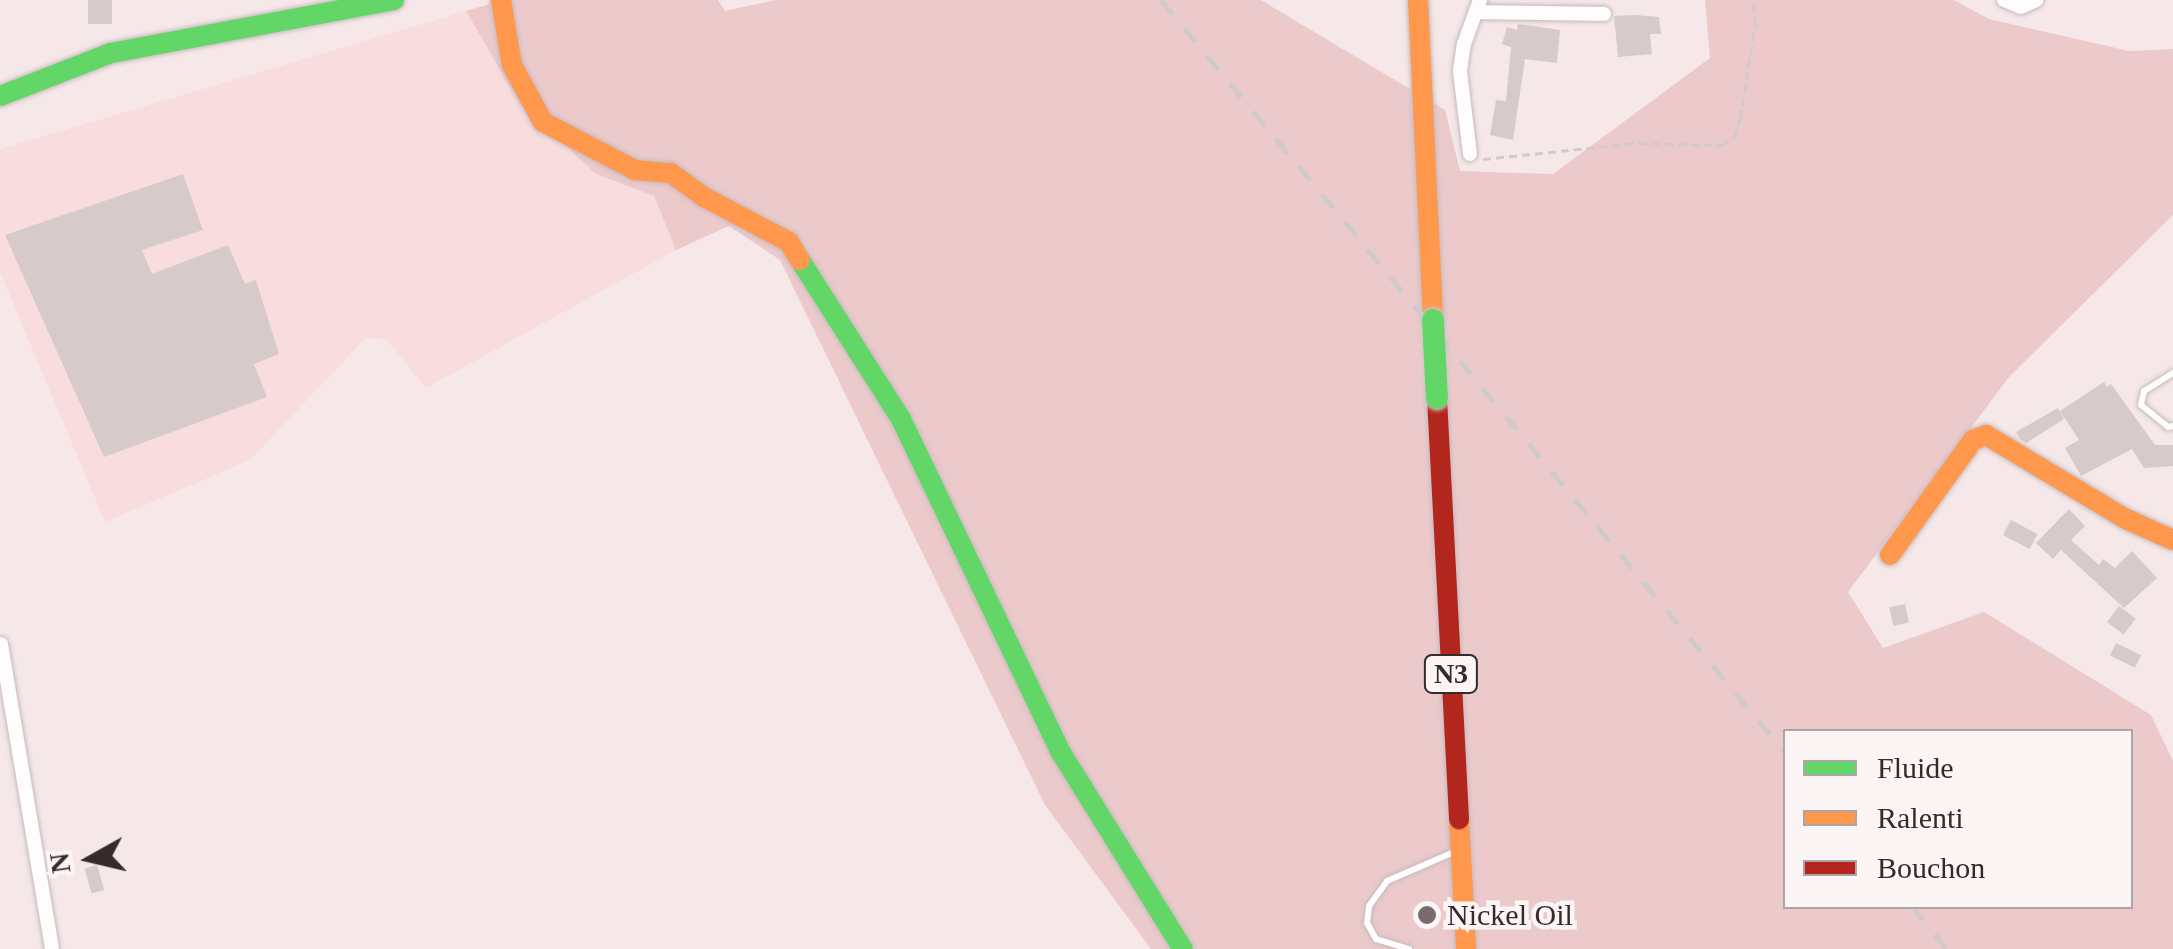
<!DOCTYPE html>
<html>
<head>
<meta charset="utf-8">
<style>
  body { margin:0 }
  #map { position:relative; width:2173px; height:949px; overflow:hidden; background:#f6e8e9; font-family:Georgia,serif }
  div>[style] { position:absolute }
  .built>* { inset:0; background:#f9dcde }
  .green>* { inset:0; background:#eccacc }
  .building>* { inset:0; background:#d6caca; transform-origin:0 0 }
  .path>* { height:2.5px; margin-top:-1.25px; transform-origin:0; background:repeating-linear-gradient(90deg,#d1cbcb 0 8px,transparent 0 13px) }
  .roads { filter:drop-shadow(0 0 2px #c7babb) drop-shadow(0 0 2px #c7babb) }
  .lane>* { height:6px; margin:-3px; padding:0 3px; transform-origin:3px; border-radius:3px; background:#fefcfc }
  .street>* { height:14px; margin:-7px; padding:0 7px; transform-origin:7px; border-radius:7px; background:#fefcfc }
  .fast>* { height:20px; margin:-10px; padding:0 10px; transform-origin:10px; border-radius:10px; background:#63d668 }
  .slow>* { height:20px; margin:-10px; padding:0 10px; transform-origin:10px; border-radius:10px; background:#ff974d }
  .jam>* { height:20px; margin:-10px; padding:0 10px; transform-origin:10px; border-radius:10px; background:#b3261e }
  .rail>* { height:5px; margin-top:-2.5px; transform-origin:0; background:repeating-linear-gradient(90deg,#cfcbcb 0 18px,transparent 0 36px) }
  .bridges { filter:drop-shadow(0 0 2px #d0c8c9) drop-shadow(0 0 2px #d0c8c9) }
  .fast-bridge>* { height:22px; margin:-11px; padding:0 11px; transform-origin:11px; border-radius:11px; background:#63d668 }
  .dots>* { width:28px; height:28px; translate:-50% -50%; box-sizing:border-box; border:5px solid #fbf5f5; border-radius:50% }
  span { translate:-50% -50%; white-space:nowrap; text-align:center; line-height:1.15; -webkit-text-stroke:9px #fbf5f5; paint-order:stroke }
  .shield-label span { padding:2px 8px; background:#fbf5f5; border:2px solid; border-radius:8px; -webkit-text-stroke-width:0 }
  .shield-label { font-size:28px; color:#372a2b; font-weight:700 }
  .poi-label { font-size:30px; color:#372a2b }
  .left { translate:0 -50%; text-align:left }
  .legend { position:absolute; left:1783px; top:729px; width:350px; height:180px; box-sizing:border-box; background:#fbf5f5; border:2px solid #ada4a4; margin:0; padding:12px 18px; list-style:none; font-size:30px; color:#372a2b }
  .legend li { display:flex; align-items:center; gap:20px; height:50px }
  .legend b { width:50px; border:2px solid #ada4a4 }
  .north { position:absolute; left:40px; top:809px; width:100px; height:100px; -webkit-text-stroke:8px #fbf5f5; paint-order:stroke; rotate:262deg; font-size:28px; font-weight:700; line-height:40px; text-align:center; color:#372a2b }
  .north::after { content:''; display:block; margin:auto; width:35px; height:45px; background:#372a2b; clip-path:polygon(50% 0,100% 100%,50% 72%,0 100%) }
</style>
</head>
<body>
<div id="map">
  <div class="built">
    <div style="clip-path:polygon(466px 11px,519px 103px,596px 173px,654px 196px,676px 250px,426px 388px,386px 339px,366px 338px,250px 460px,105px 522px,0 272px,0 149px)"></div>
  </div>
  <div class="green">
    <div style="clip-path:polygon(evenodd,503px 0,718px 0,725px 11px,776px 0,1261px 0,1445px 110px,1460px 171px,1553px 174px,1710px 58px,1705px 0,1954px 0,1989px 19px,2129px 51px,2173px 49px,2173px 215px,2009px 377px,1848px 592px,1883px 648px,1984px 612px,2151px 715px,2173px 761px,2173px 949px,1151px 949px,1045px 805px,780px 260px,729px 226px,676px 250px,654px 196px,596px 174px,519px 103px,466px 11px,503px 0,1786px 732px,2130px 732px,2130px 906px,1786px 906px,1786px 732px)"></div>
  </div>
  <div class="building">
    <div style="left:88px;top:0;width:24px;height:24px"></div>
    <div style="clip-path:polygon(1635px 15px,1659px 17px,1661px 34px,1650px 34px,1652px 54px,1618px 57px,1614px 16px)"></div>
    <div style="clip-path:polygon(1518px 24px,1560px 30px,1557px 63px,1525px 59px,1513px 140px,1490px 135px,1496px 100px,1506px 101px,1511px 47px,1502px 44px,1507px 27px,1517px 30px)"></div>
    <div style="clip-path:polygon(183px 174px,203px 230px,142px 250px,152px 274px,228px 245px,245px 284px,256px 280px,279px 354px,254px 364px,267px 397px,104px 457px,5px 235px)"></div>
    <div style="clip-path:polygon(2104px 382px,2107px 387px,2111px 384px,2155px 445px,2173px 445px,2173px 466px,2144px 468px,2132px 449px,2081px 476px,2065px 448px,2079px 440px,2060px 411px)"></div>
    <div style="clip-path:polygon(2058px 408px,2064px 419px,2026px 443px,2020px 439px,2016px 432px)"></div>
    <div style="clip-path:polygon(2069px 509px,2085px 526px,2071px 540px,2099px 565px,2103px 559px,2115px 568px,2132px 551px,2157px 578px,2124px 608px,2061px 550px,2053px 559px,2036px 543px)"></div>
    <div style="left:2011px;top:520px;width:30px;height:17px;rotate:28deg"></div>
    <div style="left:1905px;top:604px;width:19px;height:16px;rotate:78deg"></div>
    <div style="left:2119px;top:606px;width:21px;height:20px;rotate:37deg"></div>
    <div style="left:2116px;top:643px;width:28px;height:14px;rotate:26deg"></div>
    <div style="left:97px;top:865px;width:26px;height:13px;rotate:74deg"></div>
  </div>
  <div class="path">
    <div style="left:1483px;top:159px;width:157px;rotate:-5.9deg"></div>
    <div style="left:1639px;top:143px;width:82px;rotate:1.4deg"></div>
    <div style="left:1721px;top:145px;width:15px;rotate:-32deg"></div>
    <div style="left:1734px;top:137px;width:20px;rotate:-72deg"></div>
    <div style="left:1740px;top:118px;width:94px;rotate:-80.8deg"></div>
    <div style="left:1755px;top:25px;width:25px;rotate:-95deg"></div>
  </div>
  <div class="roads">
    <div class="lane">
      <div style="left:2173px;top:373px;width:34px;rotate:148deg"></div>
      <div style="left:2144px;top:391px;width:14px;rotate:102deg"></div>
      <div style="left:2141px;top:405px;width:35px;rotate:39deg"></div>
      <div style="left:2168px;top:427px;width:5px;rotate:-11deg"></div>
      <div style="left:1409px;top:949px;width:34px;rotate:-163deg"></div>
      <div style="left:1376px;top:939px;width:18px;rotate:-119deg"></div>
      <div style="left:1367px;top:923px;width:17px;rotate:-83deg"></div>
      <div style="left:1369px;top:906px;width:31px;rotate:-54deg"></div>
      <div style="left:1387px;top:881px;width:73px;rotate:-23.4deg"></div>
    </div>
    <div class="street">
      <div style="left:2004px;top:0;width:18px;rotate:22deg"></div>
      <div style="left:2021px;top:7px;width:17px;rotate:-25deg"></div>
      <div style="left:1478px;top:12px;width:126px;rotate:0.9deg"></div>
      <div style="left:1470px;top:154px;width:84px;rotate:-96.9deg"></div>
      <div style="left:1460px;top:71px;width:27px;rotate:-82deg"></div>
      <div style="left:1464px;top:44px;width:47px;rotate:-70deg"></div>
      <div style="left:1px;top:644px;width:309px;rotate:80.5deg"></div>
    </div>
    <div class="fast">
      <div style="left:0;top:96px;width:119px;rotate:-21.2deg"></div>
      <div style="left:111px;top:53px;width:288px;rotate:-10.6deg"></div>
      <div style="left:800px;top:260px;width:188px;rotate:57.6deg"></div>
      <div style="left:901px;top:419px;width:368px;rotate:64.4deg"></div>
      <div style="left:1060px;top:751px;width:233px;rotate:58.2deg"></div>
    </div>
    <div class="slow">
      <div style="left:501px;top:0;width:66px;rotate:80.4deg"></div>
      <div style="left:512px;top:65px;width:65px;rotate:61.5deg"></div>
      <div style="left:543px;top:122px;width:104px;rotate:27.6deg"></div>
      <div style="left:635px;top:170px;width:36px;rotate:5deg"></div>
      <div style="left:671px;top:173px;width:41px;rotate:36deg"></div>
      <div style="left:704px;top:197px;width:96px;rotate:27.9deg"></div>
      <div style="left:789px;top:242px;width:21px;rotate:59deg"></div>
      <div style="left:1418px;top:0;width:320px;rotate:87.3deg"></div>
      <div style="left:1890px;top:555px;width:142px;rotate:-54.2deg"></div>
      <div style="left:1973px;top:440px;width:14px;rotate:-21deg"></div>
      <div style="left:1986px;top:435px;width:163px;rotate:31deg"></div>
      <div style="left:2126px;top:519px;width:51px;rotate:24.1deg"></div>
      <div style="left:1459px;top:819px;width:130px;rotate:86.9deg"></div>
    </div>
    <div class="jam">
      <div style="left:1437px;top:398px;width:422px;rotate:87deg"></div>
    </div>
  </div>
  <div class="rail">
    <div style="left:1161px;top:0;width:979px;rotate:50.34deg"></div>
    <div style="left:1912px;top:906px;width:55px;rotate:50.9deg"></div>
  </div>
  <div class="bridges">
    <div class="fast-bridge">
      <div style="left:1433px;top:320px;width:78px;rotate:87.1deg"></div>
    </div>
  </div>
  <div class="dots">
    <div style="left:1427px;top:915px;background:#7a6c6e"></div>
  </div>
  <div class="shield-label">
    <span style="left:1451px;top:674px">N3</span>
  </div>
  <div class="poi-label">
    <span class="left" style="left:1447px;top:915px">Nickel Oil</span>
  </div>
  <ul class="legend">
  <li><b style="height:12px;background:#63d668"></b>Fluide</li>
  <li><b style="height:12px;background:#ff974d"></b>Ralenti</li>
  <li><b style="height:12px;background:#b3261e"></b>Bouchon</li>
  </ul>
  <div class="north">N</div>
</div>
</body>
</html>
